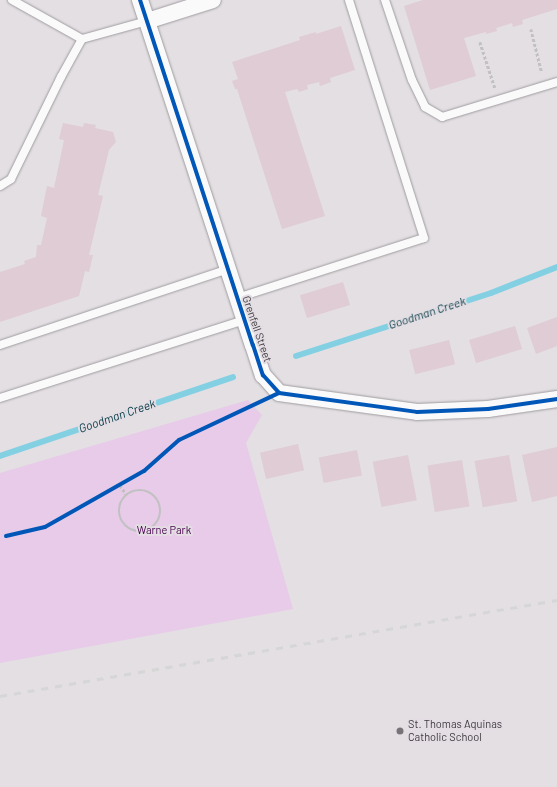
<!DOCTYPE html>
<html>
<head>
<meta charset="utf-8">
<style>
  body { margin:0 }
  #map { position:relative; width:557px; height:787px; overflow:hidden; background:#e3dfe3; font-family:Barlow,sans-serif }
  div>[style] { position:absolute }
  .green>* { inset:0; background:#e7cbe8 }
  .stream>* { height:6px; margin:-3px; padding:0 3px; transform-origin:3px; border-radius:3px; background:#84d0e3 }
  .building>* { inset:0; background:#dfccd4; transform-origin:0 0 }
  .path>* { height:2.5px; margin-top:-1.25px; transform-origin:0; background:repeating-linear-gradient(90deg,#c2c1c2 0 3px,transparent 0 5px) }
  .path>.ring { margin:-1.25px; padding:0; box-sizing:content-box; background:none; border:2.5px solid #c2c1c2; border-radius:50% }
  .roads { filter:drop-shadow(0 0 1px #9f9c9f) drop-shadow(0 0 1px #9f9c9f) }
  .service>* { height:8px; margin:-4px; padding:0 4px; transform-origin:4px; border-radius:4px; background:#fbfafb }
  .minor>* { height:16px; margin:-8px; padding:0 8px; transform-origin:8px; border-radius:8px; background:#fbfafb }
  .rail>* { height:3px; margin-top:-1.5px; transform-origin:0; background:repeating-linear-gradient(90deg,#d6d6d6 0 7px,transparent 0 14px) }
  .cycleway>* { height:4px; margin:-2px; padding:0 2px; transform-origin:2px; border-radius:2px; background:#0057b8 }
  .dots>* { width:11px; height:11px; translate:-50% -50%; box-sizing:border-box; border:2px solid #e4dee4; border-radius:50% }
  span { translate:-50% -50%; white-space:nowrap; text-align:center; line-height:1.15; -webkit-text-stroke:4px #e4dee4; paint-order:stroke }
  .street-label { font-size:11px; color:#3d3b3d }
  .park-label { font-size:11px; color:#47004d }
  .poi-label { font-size:11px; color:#3d3b3d }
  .left { translate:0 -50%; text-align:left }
  .water-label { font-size:12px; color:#043a45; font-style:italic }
</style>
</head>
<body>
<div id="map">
  <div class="green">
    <div style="clip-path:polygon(248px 400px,262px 415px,246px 443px,293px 609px,0 663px,0 473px)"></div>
  </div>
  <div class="stream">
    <div style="left:296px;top:356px;width:205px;rotate:-17.9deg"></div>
    <div style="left:491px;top:293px;width:71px;rotate:-21.5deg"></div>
    <div style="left:0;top:456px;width:246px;rotate:-18.7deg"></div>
  </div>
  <div class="building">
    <div style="clip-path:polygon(423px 0,557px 0,557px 9px,522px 20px,523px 24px,513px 27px,512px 23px,496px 28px,497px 31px,486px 34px,486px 32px,464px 38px,476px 76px,430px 90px,404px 6px)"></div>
    <div style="clip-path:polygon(341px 26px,355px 70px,330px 78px,331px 82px,320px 86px,319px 82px,307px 85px,308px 89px,299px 92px,297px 89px,285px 92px,325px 216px,282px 229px,237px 89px,235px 89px,232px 81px,238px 79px,232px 62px,300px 40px,299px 37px,316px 32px,316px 34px)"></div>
    <div style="clip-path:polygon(63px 123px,83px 127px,84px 123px,96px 125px,95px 128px,113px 132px,116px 142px,109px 150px,98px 195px,103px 196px,89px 255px,93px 255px,89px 272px,85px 271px,79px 296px,0 322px,0 272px,25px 264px,24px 261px,36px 257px,37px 245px,41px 245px,47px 218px,41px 216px,47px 186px,54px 188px,64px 140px,59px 139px)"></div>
    <div style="left:343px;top:282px;width:24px;height:45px;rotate:73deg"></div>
    <div style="clip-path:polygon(557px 317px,557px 346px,536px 354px,527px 328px)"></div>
    <div style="left:515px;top:326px;width:24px;height:48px;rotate:73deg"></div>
    <div style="left:449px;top:340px;width:25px;height:41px;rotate:76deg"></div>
    <div style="left:298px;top:444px;width:27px;height:39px;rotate:77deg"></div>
    <div style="clip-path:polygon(557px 447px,557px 496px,532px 502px,522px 455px)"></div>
    <div style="left:357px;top:450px;width:26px;height:39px;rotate:79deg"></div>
    <div style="left:408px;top:455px;width:46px;height:36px;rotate:79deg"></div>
    <div style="left:509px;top:455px;width:47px;height:35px;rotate:80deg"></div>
    <div style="left:462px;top:460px;width:47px;height:35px;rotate:81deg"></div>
  </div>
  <div class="path">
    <div style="left:531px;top:29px;width:45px;rotate:76deg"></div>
    <div style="left:480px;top:42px;width:48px;rotate:71.9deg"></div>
    <div style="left:120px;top:485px;width:11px;rotate:56deg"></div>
    <div class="ring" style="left:119px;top:490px;width:39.5px;height:39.5px"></div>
  </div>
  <div class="roads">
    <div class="service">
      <div style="left:12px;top:0;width:80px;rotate:29.1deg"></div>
      <div style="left:82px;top:39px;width:67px;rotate:-15.5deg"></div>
      <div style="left:385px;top:0;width:84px;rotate:71.4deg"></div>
      <div style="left:412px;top:80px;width:30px;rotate:64deg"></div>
      <div style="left:425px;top:107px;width:20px;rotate:30deg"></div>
      <div style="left:442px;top:117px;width:120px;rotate:-16.9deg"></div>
      <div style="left:0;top:186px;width:13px;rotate:-32deg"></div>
      <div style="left:11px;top:179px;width:114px;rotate:-63.9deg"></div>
      <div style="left:61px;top:77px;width:43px;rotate:-61.1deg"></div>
      <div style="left:237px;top:298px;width:196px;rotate:-17.8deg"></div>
      <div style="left:424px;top:238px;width:250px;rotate:-107.5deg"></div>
      <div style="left:0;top:345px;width:240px;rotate:-18.4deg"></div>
      <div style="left:0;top:398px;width:257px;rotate:-17.7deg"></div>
    </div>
    <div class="minor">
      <div style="left:140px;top:0;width:363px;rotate:71.9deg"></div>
      <div style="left:253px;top:345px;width:32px;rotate:72deg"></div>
      <div style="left:263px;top:375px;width:24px;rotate:48deg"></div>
      <div style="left:279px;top:393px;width:139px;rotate:7.8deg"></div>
      <div style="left:417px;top:412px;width:71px;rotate:-2.4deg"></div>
      <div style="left:488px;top:409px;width:70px;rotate:-8.2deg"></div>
      <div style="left:147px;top:21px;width:69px;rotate:-17.7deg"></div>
    </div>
  </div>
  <div class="rail">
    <div style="left:0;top:696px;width:565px;rotate:-9.78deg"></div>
  </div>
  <div class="cycleway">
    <div style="left:140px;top:0;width:363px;rotate:71.9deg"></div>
    <div style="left:253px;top:345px;width:32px;rotate:72deg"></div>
    <div style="left:263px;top:375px;width:24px;rotate:48deg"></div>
    <div style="left:279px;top:393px;width:139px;rotate:7.8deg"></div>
    <div style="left:417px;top:412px;width:71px;rotate:-2.4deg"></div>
    <div style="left:488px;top:409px;width:70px;rotate:-8.2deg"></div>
    <div style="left:6px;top:536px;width:40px;rotate:-13deg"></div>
    <div style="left:45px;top:527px;width:114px;rotate:-29.5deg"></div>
    <div style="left:144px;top:471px;width:47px;rotate:-41.5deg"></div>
    <div style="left:179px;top:440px;width:110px;rotate:-25.2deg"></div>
  </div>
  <div class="dots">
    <div style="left:400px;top:731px;background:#777477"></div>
  </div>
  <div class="street-label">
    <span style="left:257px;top:329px;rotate:71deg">Grenfell Street</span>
  </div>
  <div class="park-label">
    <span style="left:164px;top:530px">Warne Park</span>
  </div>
  <div class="poi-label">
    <span class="left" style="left:408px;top:731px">St. Thomas Aquinas<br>Catholic School</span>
  </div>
  <div class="water-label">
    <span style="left:427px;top:313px;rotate:-18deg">Goodman Creek</span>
    <span style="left:117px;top:416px;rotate:-19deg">Goodman Creek</span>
  </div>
</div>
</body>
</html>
